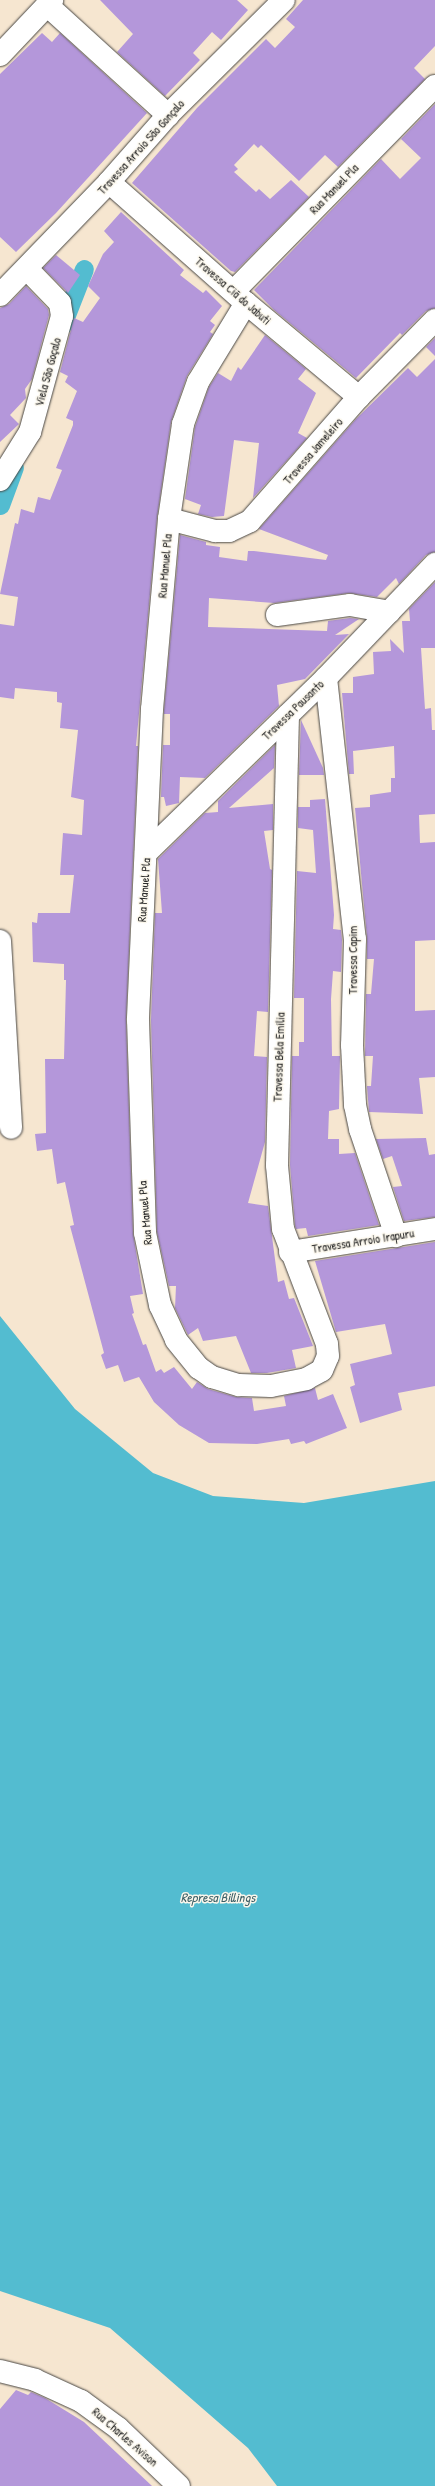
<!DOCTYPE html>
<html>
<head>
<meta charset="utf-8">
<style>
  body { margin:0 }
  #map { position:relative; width:435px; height:2486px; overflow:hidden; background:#f6e6d0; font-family:"Patrick Hand",sans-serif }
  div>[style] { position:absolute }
  .water>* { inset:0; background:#53bcd0 }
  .canal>* { height:19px; margin:-9.5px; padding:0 9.5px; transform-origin:9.5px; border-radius:9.5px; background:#53bcd0 }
  .building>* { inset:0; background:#b497da }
  .roads { filter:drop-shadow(0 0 1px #494744) drop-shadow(0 0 1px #494744) }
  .minor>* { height:22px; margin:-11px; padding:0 11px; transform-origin:11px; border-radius:11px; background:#fff }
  span { translate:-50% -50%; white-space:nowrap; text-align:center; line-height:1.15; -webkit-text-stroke:3px #fbf7ec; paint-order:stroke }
  .street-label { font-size:12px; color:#2b2b2b }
  .water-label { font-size:13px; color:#395e65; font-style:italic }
</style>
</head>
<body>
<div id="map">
  <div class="water">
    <div style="clip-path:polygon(0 1316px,75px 1409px,153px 1473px,213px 1496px,304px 1503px,435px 1481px,435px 2486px,277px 2486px,248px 2448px,110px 2328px,0 2291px)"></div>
  </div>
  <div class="canal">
    <div style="left:62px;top:325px;width:60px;rotate:-68.6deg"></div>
    <div style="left:0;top:505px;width:40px;rotate:-69.8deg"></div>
  </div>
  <div class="building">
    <div style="clip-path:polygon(100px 0,237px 0,248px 10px,221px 40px,212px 32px,193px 53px,200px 60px,165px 96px,117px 52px,133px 34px)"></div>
    <div style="clip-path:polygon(303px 0,435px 0,435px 46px,414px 68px,425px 79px,338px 167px,325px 155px,299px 181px,261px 145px,258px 148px,254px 144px,234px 165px,238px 169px,234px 172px,256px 192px,259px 189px,270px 199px,291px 180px,309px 197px,235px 272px,231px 271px,132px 183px,197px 108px,266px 39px,275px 48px,295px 27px,286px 19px)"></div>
    <div style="clip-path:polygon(42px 33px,52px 42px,60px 33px,147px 113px,56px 213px,16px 252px,0 237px,0 74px)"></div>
    <div style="clip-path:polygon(435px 104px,435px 308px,426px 311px,402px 335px,400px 333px,356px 378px,274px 310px,254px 290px,381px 159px,400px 179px,421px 158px,401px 139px)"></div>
    <div style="clip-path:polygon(121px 212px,184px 270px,180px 275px,203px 293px,206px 290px,222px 306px,210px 321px,215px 325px,210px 332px,213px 334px,187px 376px,171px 422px,157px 518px,136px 746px,138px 746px,126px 1020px,133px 1233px,143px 1294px,130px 1296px,134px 1313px,132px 1314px,143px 1345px,146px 1344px,156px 1372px,161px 1369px,164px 1373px,174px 1367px,192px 1389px,197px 1382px,208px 1389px,236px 1397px,252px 1398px,254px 1411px,286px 1406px,284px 1396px,315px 1388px,318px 1400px,333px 1394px,347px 1428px,306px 1444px,304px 1441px,291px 1444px,289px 1439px,257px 1444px,209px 1443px,179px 1425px,154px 1402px,139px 1377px,124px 1382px,118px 1365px,106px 1369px,101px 1355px,104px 1353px,70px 1226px,74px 1225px,65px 1182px,57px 1184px,52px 1149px,37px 1151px,35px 1134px,46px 1133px,45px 1059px,64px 1059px,66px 980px,64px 980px,64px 964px,33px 962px,32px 922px,37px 923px,38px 913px,70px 913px,74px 875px,60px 875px,63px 833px,82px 835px,84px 800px,71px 797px,78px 730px,60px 728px,62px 703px,57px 702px,57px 692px,15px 688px,14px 699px,0 697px,0 624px,14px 626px,18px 597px,0 594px,15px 523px,18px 524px,21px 509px,34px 513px,38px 497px,50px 500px,62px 470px,56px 468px,73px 425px,73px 421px,66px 418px,77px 391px,65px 382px,68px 376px,60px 372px,74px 318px,83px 322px,100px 298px,88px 286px,103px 254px,114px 242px,104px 231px)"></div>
    <div style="clip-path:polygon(56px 255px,80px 275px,68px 293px,43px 268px)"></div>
    <div style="clip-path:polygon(26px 286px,48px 309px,49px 315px,32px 379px,25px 389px,26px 398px,10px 415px,19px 424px,0 442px,0 308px,9px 304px)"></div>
    <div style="clip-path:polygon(265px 335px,306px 369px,298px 379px,316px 393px,298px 433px,307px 438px,253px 498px,259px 443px,234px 440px,224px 516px,212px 517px,198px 514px,201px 505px,185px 499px,195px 427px,209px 387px,218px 373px,231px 381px,238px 367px,241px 370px)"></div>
    <div style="clip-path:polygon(435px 338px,435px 356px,426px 347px)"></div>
    <div style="clip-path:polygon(435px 359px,435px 552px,426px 555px,399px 584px,396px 578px,377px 597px,349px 593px,274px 603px,209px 598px,208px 627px,327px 631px,328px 621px,350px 618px,359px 619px,335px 635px,349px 634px,305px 679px,277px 685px,279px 706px,205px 778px,180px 777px,179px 803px,166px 806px,164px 797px,161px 797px,163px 745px,170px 745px,170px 714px,164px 714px,164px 710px,180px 535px,206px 542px,206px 545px,220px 547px,219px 557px,247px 561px,248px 551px,254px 551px,326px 560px,328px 555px,259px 529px,356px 419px,408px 368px,417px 377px)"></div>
    <div style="clip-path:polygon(435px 582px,435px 648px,421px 648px,425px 709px,431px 708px,432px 730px,435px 730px,435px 814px,419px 815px,420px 843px,435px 842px,435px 940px,415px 941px,415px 1011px,435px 1010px,435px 1077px,419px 1078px,423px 1114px,369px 1112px,367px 1086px,371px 1086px,373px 1056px,365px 1056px,366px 994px,371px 994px,374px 959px,367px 959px,367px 938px,355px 808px,370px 807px,370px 795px,391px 792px,391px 778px,395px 778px,394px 746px,353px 751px,354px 774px,349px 774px,342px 693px,353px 693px,353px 677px,374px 674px,373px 652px,391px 651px,390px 639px,404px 653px,402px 621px,410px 621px,409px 609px)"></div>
    <div style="clip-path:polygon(301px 720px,323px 768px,324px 775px,299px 775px)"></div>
    <div style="clip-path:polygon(275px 745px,274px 768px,229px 808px,273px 804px,273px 830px,264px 831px,270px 869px,272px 870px,268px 1012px,257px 1011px,254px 1056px,267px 1057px,265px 1142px,248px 1203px,268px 1206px,278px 1282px,284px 1280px,289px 1299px,294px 1298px,313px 1346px,292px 1350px,296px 1368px,267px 1373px,251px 1373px,236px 1336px,203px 1341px,198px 1328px,188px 1335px,175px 1308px,176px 1286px,169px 1286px,157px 1232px,151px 1020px,155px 913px,162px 913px,158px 859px,205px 813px,218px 812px,218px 801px)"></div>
    <div style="clip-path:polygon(325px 799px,334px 915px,333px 929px,341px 930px,342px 940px,341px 972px,333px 971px,331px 999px,332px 1056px,340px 1056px,339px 1109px,329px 1111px,328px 1139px,339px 1139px,339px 1154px,355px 1153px,379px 1225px,308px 1236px,306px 1228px,296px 1229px,295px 1226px,290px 1165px,292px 1056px,299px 1056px,299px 1042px,304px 1042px,304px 998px,294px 998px,297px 871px,316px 873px,313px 830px,298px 828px,298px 807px,310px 807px,310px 800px)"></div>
    <div style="clip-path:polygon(426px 1138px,429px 1155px,435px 1154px,435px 1217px,404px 1221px,393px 1187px,402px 1186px,392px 1156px,383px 1159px,376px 1139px)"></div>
    <div style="clip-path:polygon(435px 1242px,435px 1386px,398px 1393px,402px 1410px,360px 1423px,350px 1387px,355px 1385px,350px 1364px,392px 1354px,385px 1324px,336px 1332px,315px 1261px)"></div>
    <div style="clip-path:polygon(16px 2390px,28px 2395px,31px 2392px,45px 2398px,84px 2422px,152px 2486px,0 2486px,0 2409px)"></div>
  </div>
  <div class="roads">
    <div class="minor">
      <div style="left:47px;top:5px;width:164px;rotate:42.3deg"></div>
      <div style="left:0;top:55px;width:76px;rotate:-46.6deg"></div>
      <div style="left:109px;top:182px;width:183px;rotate:41.5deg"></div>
      <div style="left:246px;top:303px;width:147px;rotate:39.8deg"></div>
      <div style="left:234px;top:291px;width:287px;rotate:-45.6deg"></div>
      <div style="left:0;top:295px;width:157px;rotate:-46deg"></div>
      <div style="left:109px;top:182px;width:89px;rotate:-48.6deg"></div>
      <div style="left:168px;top:115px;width:163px;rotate:-44.8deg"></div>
      <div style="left:246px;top:303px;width:92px;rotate:121.3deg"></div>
      <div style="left:198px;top:382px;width:45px;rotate:109.7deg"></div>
      <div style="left:183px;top:424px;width:96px;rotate:98.4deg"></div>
      <div style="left:169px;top:519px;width:191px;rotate:95.1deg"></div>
      <div style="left:152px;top:709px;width:311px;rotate:92.6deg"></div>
      <div style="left:138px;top:1020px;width:213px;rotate:88.1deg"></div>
      <div style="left:145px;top:1233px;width:74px;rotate:78.2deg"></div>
      <div style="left:160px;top:1305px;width:38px;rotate:65deg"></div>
      <div style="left:176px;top:1340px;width:36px;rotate:51deg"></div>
      <div style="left:199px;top:1368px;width:16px;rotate:35deg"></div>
      <div style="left:212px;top:1377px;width:28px;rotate:17deg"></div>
      <div style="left:239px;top:1385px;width:32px;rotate:2deg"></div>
      <div style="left:271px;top:1386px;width:36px;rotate:-11deg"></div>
      <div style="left:306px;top:1379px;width:18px;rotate:-29deg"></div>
      <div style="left:322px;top:1370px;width:15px;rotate:-67deg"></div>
      <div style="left:328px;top:1356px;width:12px;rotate:-95deg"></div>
      <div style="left:327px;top:1344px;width:123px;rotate:-110.9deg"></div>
      <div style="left:283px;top:1229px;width:64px;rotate:-95.4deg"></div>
      <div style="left:277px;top:1165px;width:450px;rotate:-88.6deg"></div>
      <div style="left:0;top:480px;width:57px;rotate:-58deg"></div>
      <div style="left:30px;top:432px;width:120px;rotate:-74.6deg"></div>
      <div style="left:62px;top:316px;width:13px;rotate:-99deg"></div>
      <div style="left:60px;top:303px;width:47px;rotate:-134.1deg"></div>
      <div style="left:169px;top:519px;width:48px;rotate:14.6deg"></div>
      <div style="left:215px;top:531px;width:14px"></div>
      <div style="left:229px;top:531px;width:23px;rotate:-25deg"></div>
      <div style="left:250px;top:521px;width:165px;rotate:-48.7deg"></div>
      <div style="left:359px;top:397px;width:108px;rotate:-45.4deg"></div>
      <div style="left:277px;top:615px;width:74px;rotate:-7.8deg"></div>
      <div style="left:350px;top:605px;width:40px;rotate:10deg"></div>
      <div style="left:326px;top:678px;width:263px;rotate:83.7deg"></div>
      <div style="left:355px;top:939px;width:106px;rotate:91.6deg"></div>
      <div style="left:352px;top:1045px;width:60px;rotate:87.1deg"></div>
      <div style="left:355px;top:1105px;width:25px;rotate:78deg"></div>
      <div style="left:360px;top:1129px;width:113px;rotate:71.4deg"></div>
      <div style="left:146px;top:853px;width:251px;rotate:-44.2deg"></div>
      <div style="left:326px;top:678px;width:158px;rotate:-46.3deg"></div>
      <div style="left:0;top:941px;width:187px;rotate:86.6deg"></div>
      <div style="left:290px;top:1252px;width:147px;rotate:-9deg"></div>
      <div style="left:0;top:2371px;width:36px;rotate:14deg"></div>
      <div style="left:35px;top:2380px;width:51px;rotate:24.5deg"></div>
      <div style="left:81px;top:2401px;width:46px;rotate:36.1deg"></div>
      <div style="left:118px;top:2428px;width:84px;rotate:43.6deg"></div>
    </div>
  </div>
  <div class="street-label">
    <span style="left:141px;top:147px;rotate:-48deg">Travessa Arroio São Gonçalo</span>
    <span style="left:334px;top:189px;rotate:-46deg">Rua Manuel Pla</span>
    <span style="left:233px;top:291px;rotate:41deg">Travessa Ciã do Jabuti</span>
    <span style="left:48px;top:372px;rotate:-75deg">Viela São Goçalo</span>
    <span style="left:313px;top:451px;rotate:-49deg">Travessa Jameleiro</span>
    <span style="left:165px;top:566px;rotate:-85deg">Rua Manuel Pla</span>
    <span style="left:293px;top:710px;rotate:-44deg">Travessa Pausanto</span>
    <span style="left:144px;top:890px;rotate:-86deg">Rua Manuel Pla</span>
    <span style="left:353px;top:960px;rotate:-90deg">Travessa Capim</span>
    <span style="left:279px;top:1057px;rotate:-88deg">Travessa Bela Emília</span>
    <span style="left:145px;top:1213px;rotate:-95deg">Rua Manuel Pla</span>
    <span style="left:363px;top:1241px;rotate:-9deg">Travessa Arroio Irapuru</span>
    <span style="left:125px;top:2437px;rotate:41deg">Rua Charles Avison</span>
  </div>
  <div class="water-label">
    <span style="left:218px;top:1897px">Represa Billings</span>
  </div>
</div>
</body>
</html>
